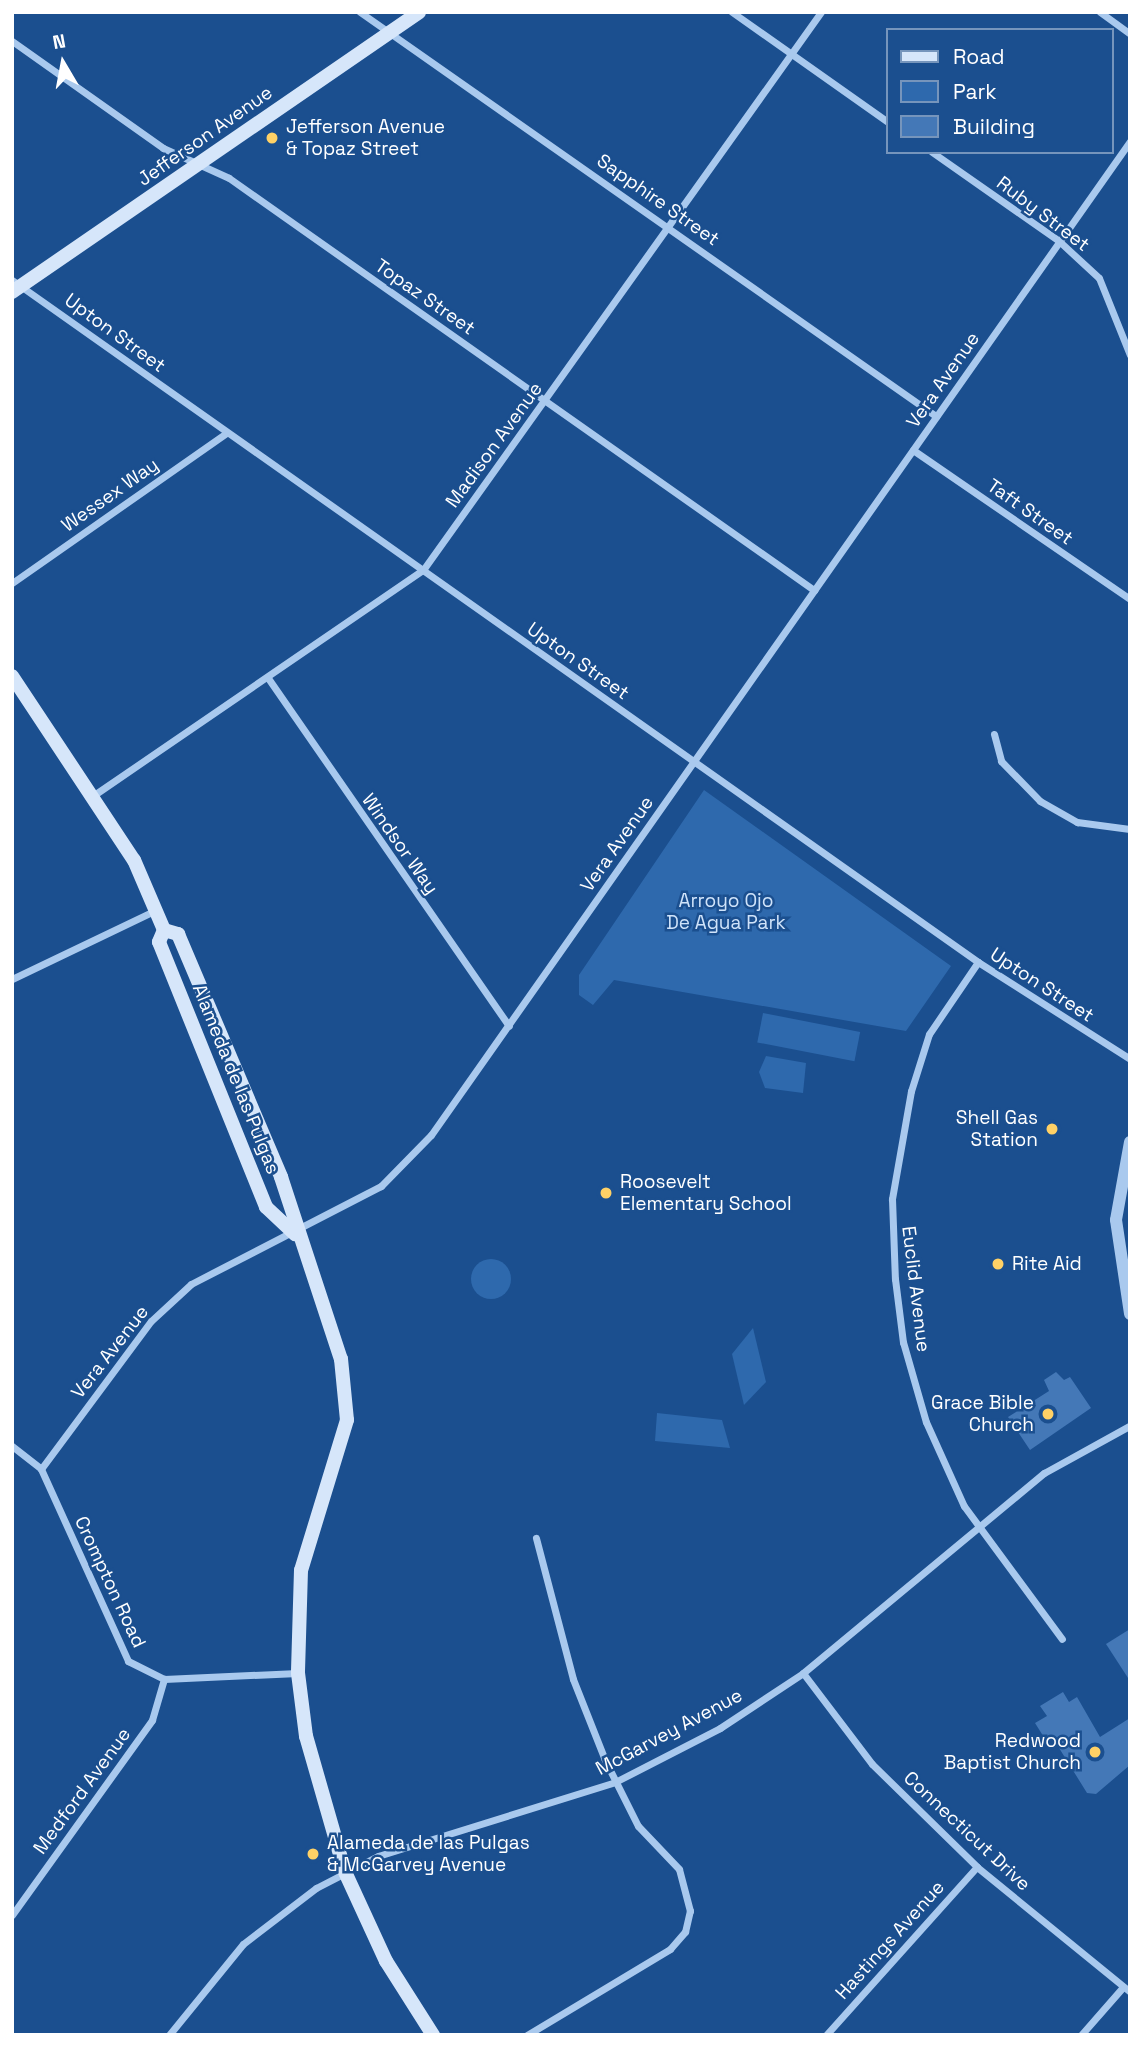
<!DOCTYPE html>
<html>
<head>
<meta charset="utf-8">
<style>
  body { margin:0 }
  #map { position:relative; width:1142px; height:2047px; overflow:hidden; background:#1b4f8f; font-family:"Space Grotesk",sans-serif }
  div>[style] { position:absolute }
  .green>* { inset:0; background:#2e69ad; transform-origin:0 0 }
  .round { border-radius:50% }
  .building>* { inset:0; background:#4478b7 }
  .minor>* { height:7px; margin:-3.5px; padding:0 3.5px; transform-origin:3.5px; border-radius:3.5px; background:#a9c9ee }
  .tertiary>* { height:12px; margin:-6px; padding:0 6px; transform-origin:6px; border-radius:6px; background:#a9c9ee }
  .secondary>* { height:14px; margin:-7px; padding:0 7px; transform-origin:7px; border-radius:7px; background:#d6e6fa }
  .dots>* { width:19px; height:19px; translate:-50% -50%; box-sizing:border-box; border:4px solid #1b4f8f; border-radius:50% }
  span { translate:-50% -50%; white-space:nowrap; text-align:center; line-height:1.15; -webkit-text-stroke:5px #1b4f8f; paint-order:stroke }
  .poi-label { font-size:19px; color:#fff }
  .left { translate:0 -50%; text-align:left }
  .right { translate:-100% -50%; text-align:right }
  .street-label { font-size:19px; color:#fff }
  .park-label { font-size:19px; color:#cfe3fa }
  .frame { position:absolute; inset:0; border:14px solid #fff; pointer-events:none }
  .legend { position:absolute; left:886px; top:28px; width:228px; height:126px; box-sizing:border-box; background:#1b4f8f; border:2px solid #7695bc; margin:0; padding:9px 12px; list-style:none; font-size:21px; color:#fff }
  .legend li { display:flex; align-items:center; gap:14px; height:35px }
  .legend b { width:35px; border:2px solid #7695bc }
  .north { position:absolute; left:28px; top:28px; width:70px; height:70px; -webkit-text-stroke:5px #1b4f8f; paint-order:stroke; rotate:350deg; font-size:19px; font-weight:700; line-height:28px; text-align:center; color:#fff }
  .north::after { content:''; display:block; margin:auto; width:24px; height:32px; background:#fff; clip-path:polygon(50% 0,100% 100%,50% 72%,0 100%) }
</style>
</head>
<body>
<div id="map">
  <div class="green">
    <div style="clip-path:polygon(704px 790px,951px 966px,906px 1031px,614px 980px,593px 1005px,579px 995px,579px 975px)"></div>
    <div style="left:763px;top:1013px;width:99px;height:30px;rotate:11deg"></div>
    <div style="clip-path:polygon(766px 1056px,806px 1063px,803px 1093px,765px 1088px,759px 1072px)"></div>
    <div class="round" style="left:471px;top:1259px;width:40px;height:40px"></div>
    <div style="clip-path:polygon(753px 1328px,766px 1382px,744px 1405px,732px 1354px)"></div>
    <div style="clip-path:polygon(657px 1413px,722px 1420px,730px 1448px,655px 1441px)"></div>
  </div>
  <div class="building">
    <div style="clip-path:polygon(1056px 1372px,1064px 1380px,1070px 1377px,1091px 1408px,1030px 1450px,1008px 1417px,1049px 1391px,1044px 1380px)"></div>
    <div style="clip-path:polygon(1130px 1629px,1130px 1681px,1106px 1644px)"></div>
    <div style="clip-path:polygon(1063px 1692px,1069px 1702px,1077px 1697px,1100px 1737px,1130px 1718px,1130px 1765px,1096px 1794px,1087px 1793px,1051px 1735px,1045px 1739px,1035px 1723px,1047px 1716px,1040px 1706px)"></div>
  </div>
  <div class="minor">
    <div style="left:360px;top:12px;width:704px;rotate:35.05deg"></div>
    <div style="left:732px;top:12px;width:191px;rotate:35.2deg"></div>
    <div style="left:1100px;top:12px;width:37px;rotate:36deg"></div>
    <div style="left:12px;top:41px;width:185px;rotate:35.3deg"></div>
    <div style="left:163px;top:148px;width:72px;rotate:24.4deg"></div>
    <div style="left:229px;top:178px;width:716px;rotate:35.16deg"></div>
    <div style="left:932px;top:152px;width:155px;rotate:35deg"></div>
    <div style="left:1059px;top:241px;width:54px;rotate:42.8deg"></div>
    <div style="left:1099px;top:278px;width:83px;rotate:68.1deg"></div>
    <div style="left:12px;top:280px;width:1182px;rotate:35.22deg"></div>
    <div style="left:978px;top:962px;width:180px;rotate:32.5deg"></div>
    <div style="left:913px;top:450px;width:263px;rotate:34.5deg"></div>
    <div style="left:12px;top:583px;width:261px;rotate:-35deg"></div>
    <div style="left:268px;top:678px;width:423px;rotate:55.3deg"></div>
    <div style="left:994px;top:734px;width:28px;rotate:75deg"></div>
    <div style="left:1001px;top:761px;width:56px;rotate:45.7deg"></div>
    <div style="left:1040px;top:801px;width:43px;rotate:29.6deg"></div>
    <div style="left:1077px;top:822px;width:53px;rotate:7.5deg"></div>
    <div style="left:94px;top:795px;width:399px;rotate:-34.4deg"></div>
    <div style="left:423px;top:570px;width:685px;rotate:-54.5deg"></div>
    <div style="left:978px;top:962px;width:87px;rotate:124.2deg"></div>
    <div style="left:929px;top:1034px;width:60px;rotate:107.5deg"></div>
    <div style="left:911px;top:1091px;width:110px;rotate:100deg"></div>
    <div style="left:892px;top:1199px;width:80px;rotate:87.9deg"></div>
    <div style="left:895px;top:1279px;width:64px;rotate:82.8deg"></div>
    <div style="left:903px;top:1342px;width:83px;rotate:74deg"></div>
    <div style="left:926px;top:1422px;width:92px;rotate:65.7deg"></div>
    <div style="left:964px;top:1506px;width:165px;rotate:53.6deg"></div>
    <div style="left:12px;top:979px;width:160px;rotate:-25.6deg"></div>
    <div style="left:12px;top:1446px;width:37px;rotate:38deg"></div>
    <div style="left:41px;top:1469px;width:211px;rotate:65.6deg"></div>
    <div style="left:128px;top:1661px;width:40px;rotate:26.6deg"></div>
    <div style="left:164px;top:1679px;width:134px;rotate:-2.6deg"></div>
    <div style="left:41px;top:1469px;width:184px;rotate:-53.4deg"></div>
    <div style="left:151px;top:1321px;width:54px;rotate:-42.8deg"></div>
    <div style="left:191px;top:1284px;width:214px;rotate:-27.3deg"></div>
    <div style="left:381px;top:1186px;width:71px;rotate:-45.6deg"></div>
    <div style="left:431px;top:1135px;width:1215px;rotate:-54.88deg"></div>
    <div style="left:803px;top:1673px;width:114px;rotate:52.8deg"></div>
    <div style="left:872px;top:1764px;width:147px;rotate:44.4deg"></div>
    <div style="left:977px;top:1867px;width:198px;rotate:39.2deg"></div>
    <div style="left:12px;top:1915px;width:240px;rotate:-54.3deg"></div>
    <div style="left:152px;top:1720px;width:43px;rotate:-73.7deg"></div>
    <div style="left:169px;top:2035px;width:117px;rotate:-50.9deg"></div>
    <div style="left:243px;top:1944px;width:92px;rotate:-37.5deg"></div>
    <div style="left:316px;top:1888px;width:70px;rotate:-27.3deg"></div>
    <div style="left:378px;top:1856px;width:248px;rotate:-17.3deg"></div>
    <div style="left:615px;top:1782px;width:118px;rotate:-27.2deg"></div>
    <div style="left:720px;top:1728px;width:100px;rotate:-33.5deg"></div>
    <div style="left:803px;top:1673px;width:313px;rotate:-39.7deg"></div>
    <div style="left:1044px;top:1473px;width:97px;rotate:-28.9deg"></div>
    <div style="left:527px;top:2035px;width:167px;rotate:-31deg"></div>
    <div style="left:670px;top:1949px;width:23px;rotate:-49deg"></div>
    <div style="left:685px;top:1932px;width:22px;rotate:-77deg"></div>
    <div style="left:690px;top:1911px;width:43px;rotate:-104.7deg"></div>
    <div style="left:679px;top:1869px;width:59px;rotate:-133.6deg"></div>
    <div style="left:638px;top:1826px;width:74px;rotate:-116.6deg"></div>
    <div style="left:605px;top:1760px;width:87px;rotate:-111.6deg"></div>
    <div style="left:573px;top:1679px;width:146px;rotate:-104.7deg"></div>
    <div style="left:826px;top:2035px;width:226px;rotate:-48.1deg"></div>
    <div style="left:1081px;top:2035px;width:64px;rotate:-48.8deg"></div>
  </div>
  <div class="tertiary">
    <div style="left:1130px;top:1142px;width:79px;rotate:100.2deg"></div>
    <div style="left:1116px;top:1220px;width:95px;rotate:81.5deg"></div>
  </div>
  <div class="secondary">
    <div style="left:12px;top:292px;width:494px;rotate:-34.5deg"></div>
    <div style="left:12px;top:676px;width:221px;rotate:56.5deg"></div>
    <div style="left:134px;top:860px;width:76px;rotate:66.8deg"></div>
    <div style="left:164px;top:930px;width:13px;rotate:113deg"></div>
    <div style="left:159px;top:942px;width:286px;rotate:68deg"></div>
    <div style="left:266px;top:1207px;width:40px;rotate:43deg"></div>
    <div style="left:164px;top:930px;width:15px;rotate:16deg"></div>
    <div style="left:178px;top:934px;width:264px;rotate:67deg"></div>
    <div style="left:281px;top:1177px;width:192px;rotate:71.8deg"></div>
    <div style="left:341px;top:1359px;width:61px;rotate:84.4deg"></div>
    <div style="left:347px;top:1420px;width:157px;rotate:107deg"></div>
    <div style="left:301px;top:1570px;width:103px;rotate:91.7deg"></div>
    <div style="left:298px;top:1673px;width:64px;rotate:82.8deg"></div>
    <div style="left:306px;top:1736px;width:141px;rotate:74deg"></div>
    <div style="left:345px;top:1872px;width:98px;rotate:65.3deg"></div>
    <div style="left:386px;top:1961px;width:88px;rotate:57.6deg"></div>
  </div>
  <div class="dots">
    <div style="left:272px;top:138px;background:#ffd166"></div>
    <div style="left:1052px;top:1129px;background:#ffd166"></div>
    <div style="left:606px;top:1193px;background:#ffd166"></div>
    <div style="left:998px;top:1264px;background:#ffd166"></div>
    <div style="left:1048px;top:1414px;background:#ffd166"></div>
    <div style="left:1095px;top:1752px;background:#ffd166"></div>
    <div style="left:313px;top:1854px;background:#ffd166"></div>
  </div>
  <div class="poi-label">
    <span class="left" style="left:286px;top:138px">Jefferson Avenue<br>&amp; Topaz Street</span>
    <span class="right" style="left:1038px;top:1129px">Shell Gas<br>Station</span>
    <span class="left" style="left:620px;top:1193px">Roosevelt<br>Elementary School</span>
    <span class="left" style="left:1012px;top:1264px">Rite Aid</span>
    <span class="right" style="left:1034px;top:1414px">Grace Bible<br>Church</span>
    <span class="right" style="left:1081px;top:1752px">Redwood<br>Baptist Church</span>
    <span class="left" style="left:327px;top:1854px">Alameda de las Pulgas<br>&amp; McGarvey Avenue</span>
  </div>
  <div class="street-label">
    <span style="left:205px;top:136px;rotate:-35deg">Jefferson Avenue</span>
    <span style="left:658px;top:200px;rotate:35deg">Sapphire Street</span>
    <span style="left:1043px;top:214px;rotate:37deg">Ruby Street</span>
    <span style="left:425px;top:297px;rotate:35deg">Topaz Street</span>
    <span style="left:115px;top:333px;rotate:36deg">Upton Street</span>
    <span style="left:943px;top:380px;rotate:-55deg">Vera Avenue</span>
    <span style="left:494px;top:445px;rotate:-54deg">Madison Avenue</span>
    <span style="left:110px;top:495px;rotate:-35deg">Wessex Way</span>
    <span style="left:1030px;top:512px;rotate:35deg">Taft Street</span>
    <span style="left:578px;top:661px;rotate:35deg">Upton Street</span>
    <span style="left:400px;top:844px;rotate:55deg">Windsor Way</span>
    <span style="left:617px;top:844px;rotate:-55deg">Vera Avenue</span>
    <span style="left:1042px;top:985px;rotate:33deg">Upton Street</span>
    <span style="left:236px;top:1079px;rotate:68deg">Alameda de las Pulgas</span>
    <span style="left:916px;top:1289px;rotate:83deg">Euclid Avenue</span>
    <span style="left:110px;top:1352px;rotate:-52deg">Vera Avenue</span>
    <span style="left:110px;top:1582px;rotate:65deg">Crompton Road</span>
    <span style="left:669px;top:1732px;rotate:-28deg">McGarvey Avenue</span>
    <span style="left:82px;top:1791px;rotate:-54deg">Medford Avenue</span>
    <span style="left:967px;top:1831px;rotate:43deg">Connecticut Drive</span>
    <span style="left:890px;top:1940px;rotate:-48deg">Hastings Avenue</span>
  </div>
  <div class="park-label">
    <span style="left:726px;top:912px">Arroyo Ojo<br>De Agua Park</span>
  </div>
  <div class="frame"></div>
  <ul class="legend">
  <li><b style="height:9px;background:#d6e6fa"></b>Road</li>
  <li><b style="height:19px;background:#2e69ad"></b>Park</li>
  <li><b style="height:19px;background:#4478b7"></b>Building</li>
  </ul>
  <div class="north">N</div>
</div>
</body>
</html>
